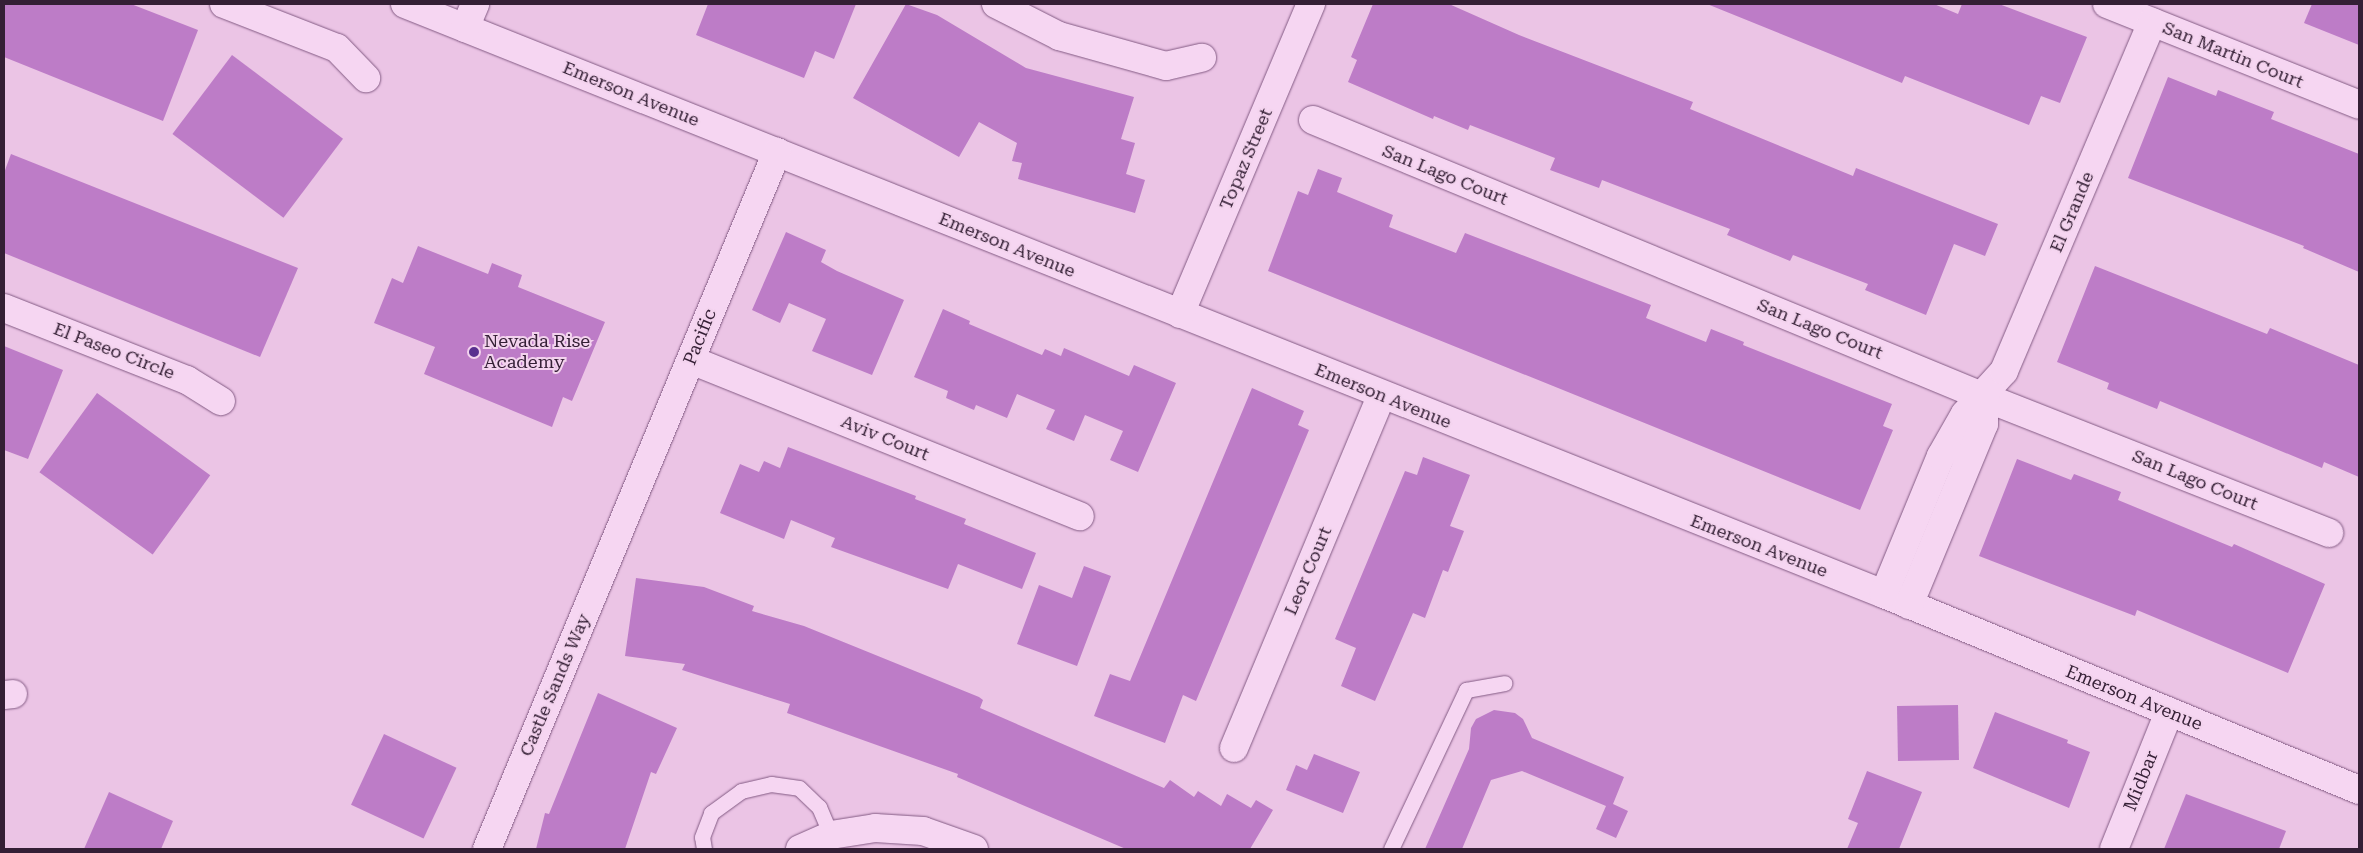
<!DOCTYPE html>
<html>
<head>
<meta charset="utf-8">
<style>
  body { margin:0 }
  #map { position:relative; width:2363px; height:853px; overflow:hidden; background:#ebc4e5; font-family:"Roboto Serif",serif }
  div>[style] { position:absolute }
  .building>* { inset:0; background:#bd7cc7; transform-origin:0 0 }
  .roads { filter:drop-shadow(0 0 1px #835b84) drop-shadow(0 0 1px #835b84) }
  .lane>* { height:15px; margin:-7.5px; padding:0 7.5px; transform-origin:7.5px; border-radius:7.5px; background:#f6d6f2 }
  .street>* { height:28px; margin:-14px; padding:0 14px; transform-origin:14px; border-radius:14px; background:#f6d6f2 }
  .dots>* { width:14px; height:14px; translate:-50% -50%; box-sizing:border-box; border:2px solid #f3d3ee; border-radius:50% }
  span { translate:-50% -50%; white-space:nowrap; text-align:center; line-height:1.15; -webkit-text-stroke:4px #f3d3ee; paint-order:stroke }
  .street-label { font-size:18px; color:#341f35 }
  .poi-label { font-size:18px; color:#341f35 }
  .left { translate:0 -50%; text-align:left }
  .frame { position:absolute; inset:0; border:5px solid #341f35; pointer-events:none }
</style>
</head>
<body>
<div id="map">
  <div class="building">
    <div style="clip-path:polygon(4px 4px,131px 4px,198px 30px,163px 121px,4px 57px)"></div>
    <div style="clip-path:polygon(708px 4px,856px 4px,834px 59px,815px 51px,804px 78px,696px 35px)"></div>
    <div style="clip-path:polygon(906px 4px,937px 15px,1026px 68px,1134px 97px,1121px 139px,1135px 143px,1126px 174px,1145px 180px,1135px 213px,1018px 179px,1022px 163px,1012px 161px,1017px 143px,979px 122px,959px 157px,853px 98px)"></div>
    <div style="clip-path:polygon(1373px 4px,1449px 4px,1519px 35px,1693px 102px,1690px 109px,1853px 176px,1856px 168px,1998px 224px,1985px 256px,1954px 244px,1926px 315px,1865px 290px,1868px 284px,1793px 255px,1790px 261px,1727px 235px,1730px 229px,1602px 180px,1599px 188px,1550px 170px,1555px 158px,1470px 125px,1468px 130px,1434px 116px,1433px 119px,1348px 82px,1357px 60px,1351px 57px)"></div>
    <div style="clip-path:polygon(1707px 4px,1934px 4px,1958px 14px,1962px 4px,1999px 4px,2087px 37px,2060px 103px,2041px 96px,2029px 125px,1905px 76px,1902px 83px)"></div>
    <div style="clip-path:polygon(2312px 4px,2359px 4px,2359px 45px,2304px 23px)"></div>
    <div style="left:232px;top:55px;width:139px;height:99px;rotate:37deg"></div>
    <div style="clip-path:polygon(2168px 77px,2216px 96px,2218px 90px,2274px 112px,2271px 119px,2359px 154px,2359px 272px,2303px 248px,2304px 246px,2128px 178px)"></div>
    <div style="clip-path:polygon(11px 154px,298px 268px,260px 357px,4px 253px,4px 173px)"></div>
    <div style="clip-path:polygon(1318px 169px,1342px 178px,1337px 192px,1393px 215px,1389px 227px,1456px 253px,1465px 233px,1651px 305px,1646px 318px,1706px 342px,1711px 329px,1744px 342px,1743px 345px,1892px 404px,1883px 426px,1893px 430px,1860px 510px,1268px 271px,1298px 191px,1308px 195px)"></div>
    <div style="clip-path:polygon(786px 232px,826px 250px,821px 262px,837px 271px,904px 300px,872px 375px,812px 351px,826px 319px,789px 303px,780px 323px,752px 310px)"></div>
    <div style="clip-path:polygon(418px 246px,488px 274px,492px 263px,522px 275px,518px 287px,605px 322px,572px 401px,563px 397px,552px 427px,424px 374px,435px 347px,374px 323px,392px 278px,403px 283px)"></div>
    <div style="clip-path:polygon(2095px 266px,2267px 334px,2270px 328px,2359px 365px,2359px 477px,2324px 462px,2322px 468px,2160px 401px,2157px 409px,2107px 389px,2109px 383px,2057px 362px)"></div>
    <div style="clip-path:polygon(943px 309px,970px 321px,969px 324px,1042px 355px,1045px 349px,1061px 356px,1064px 348px,1129px 376px,1134px 365px,1176px 383px,1138px 472px,1110px 460px,1123px 431px,1085px 415px,1074px 441px,1046px 429px,1055px 410px,1017px 394px,1007px 418px,976px 405px,974px 410px,946px 398px,948px 391px,914px 377px)"></div>
    <div style="clip-path:polygon(4px 346px,63px 370px,28px 459px,4px 450px)"></div>
    <div style="clip-path:polygon(1252px 388px,1304px 411px,1298px 425px,1309px 430px,1196px 701px,1183px 695px,1165px 743px,1094px 716px,1110px 674px,1130px 681px)"></div>
    <div style="left:97px;top:393px;width:140px;height:98px;rotate:36deg"></div>
    <div style="clip-path:polygon(788px 447px,916px 496px,915px 499px,966px 519px,964px 524px,1036px 553px,1022px 589px,958px 564px,948px 589px,831px 547px,835px 538px,791px 520px,784px 539px,720px 513px,740px 464px,759px 472px,764px 461px,780px 468px)"></div>
    <div style="clip-path:polygon(1423px 457px,1470px 475px,1450px 526px,1464px 531px,1448px 572px,1443px 570px,1425px 618px,1413px 613px,1375px 701px,1341px 686px,1356px 648px,1335px 639px,1405px 471px,1417px 475px)"></div>
    <div style="clip-path:polygon(2017px 459px,2071px 480px,2074px 474px,2121px 492px,2118px 500px,2232px 547px,2234px 544px,2325px 584px,2288px 673px,2137px 610px,2135px 616px,1979px 556px)"></div>
    <div style="clip-path:polygon(1084px 566px,1111px 576px,1077px 666px,1017px 644px,1039px 585px,1072px 598px)"></div>
    <div style="clip-path:polygon(636px 578px,704px 587px,754px 606px,752px 611px,804px 626px,979px 697px,983px 700px,980px 708px,1164px 788px,1170px 780px,1194px 797px,1198px 791px,1221px 806px,1227px 794px,1251px 808px,1256px 800px,1273px 810px,1250px 849px,1126px 849px,957px 777px,958px 774px,787px 713px,790px 704px,682px 670px,685px 664px,625px 656px)"></div>
    <div style="clip-path:polygon(598px 693px,677px 728px,656px 774px,651px 772px,625px 849px,536px 849px,545px 813px,549px 814px)"></div>
    <div style="left:1958px;top:705px;width:55px;height:61px;rotate:89deg"></div>
    <div style="clip-path:polygon(1494px 710px,1515px 713px,1523px 719px,1532px 738px,1624px 777px,1613px 804px,1628px 811px,1616px 838px,1596px 829px,1606px 806px,1522px 771px,1491px 780px,1462px 849px,1425px 849px,1469px 749px,1471px 728px,1476px 719px)"></div>
    <div style="clip-path:polygon(1995px 712px,2068px 740px,2067px 743px,2090px 752px,2069px 808px,1973px 768px)"></div>
    <div style="left:384px;top:734px;width:80px;height:78px;rotate:25deg"></div>
    <div style="clip-path:polygon(1314px 754px,1360px 772px,1343px 813px,1286px 790px,1296px 765px,1307px 770px)"></div>
    <div style="clip-path:polygon(1867px 771px,1922px 792px,1899px 849px,1847px 849px,1858px 823px,1848px 819px)"></div>
    <div style="clip-path:polygon(109px 792px,173px 821px,161px 849px,84px 849px)"></div>
    <div style="clip-path:polygon(2186px 794px,2286px 831px,2279px 849px,2164px 849px)"></div>
  </div>
  <div class="roads">
    <div class="lane">
      <div style="left:704px;top:849px;width:12px;rotate:-99deg"></div>
      <div style="left:702px;top:837px;width:26px;rotate:-69deg"></div>
      <div style="left:711px;top:813px;width:37px;rotate:-36deg"></div>
      <div style="left:741px;top:791px;width:31px;rotate:-13deg"></div>
      <div style="left:771px;top:784px;width:28px;rotate:8deg"></div>
      <div style="left:799px;top:788px;width:28px;rotate:44deg"></div>
      <div style="left:819px;top:807px;width:30px;rotate:67deg"></div>
      <div style="left:1391px;top:849px;width:176px;rotate:-64.7deg"></div>
      <div style="left:1466px;top:690px;width:39px;rotate:-10deg"></div>
    </div>
    <div class="street">
      <div style="left:224px;top:4px;width:121px;rotate:21.3deg"></div>
      <div style="left:337px;top:48px;width:42px;rotate:46deg"></div>
      <div style="left:405px;top:4px;width:1592px;rotate:21.75deg"></div>
      <div style="left:1884px;top:594px;width:514px;rotate:22.42deg"></div>
      <div style="left:996px;top:4px;width:71px;rotate:26.9deg"></div>
      <div style="left:1059px;top:36px;width:111px;rotate:15.7deg"></div>
      <div style="left:1166px;top:66px;width:37px;rotate:-13deg"></div>
      <div style="left:2107px;top:4px;width:271px;rotate:21.8deg"></div>
      <div style="left:465px;top:28px;width:26px;rotate:-67deg"></div>
      <div style="left:1313px;top:120px;width:726px;rotate:22.43deg"></div>
      <div style="left:1984px;top:397px;width:371px;rotate:21.5deg"></div>
      <div style="left:4px;top:308px;width:197px;rotate:21.5deg"></div>
      <div style="left:187px;top:380px;width:40px;rotate:32deg"></div>
      <div style="left:1180px;top:314px;width:337px;rotate:-67.1deg"></div>
      <div style="left:691px;top:360px;width:419px;rotate:21.9deg"></div>
      <div style="left:1884px;top:594px;width:149px;rotate:-67.6deg"></div>
      <div style="left:1941px;top:456px;width:48px;rotate:-60.3deg"></div>
      <div style="left:1965px;top:414px;width:58px;rotate:-47.8deg"></div>
      <div style="left:2004px;top:371px;width:379px;rotate:-67deg"></div>
      <div style="left:1909px;top:605px;width:196px;rotate:-67.5deg"></div>
      <div style="left:1984px;top:424px;width:27px;rotate:-90deg"></div>
      <div style="left:4px;top:695px;width:9px;rotate:-6deg"></div>
      <div style="left:1234px;top:748px;width:383px;rotate:-67.3deg"></div>
      <div style="left:487px;top:849px;width:755px;rotate:-67.41deg"></div>
      <div style="left:800px;top:849px;width:34px;rotate:-24deg"></div>
      <div style="left:831px;top:835px;width:45px;rotate:-9deg"></div>
      <div style="left:875px;top:828px;width:48px;rotate:3.6deg"></div>
      <div style="left:923px;top:831px;width:54px;rotate:19.4deg"></div>
      <div style="left:2114px;top:849px;width:148px;rotate:-68.1deg"></div>
    </div>
  </div>
  <div class="dots">
    <div style="left:474px;top:352px;background:#592f8f"></div>
  </div>
  <div class="street-label">
    <span style="left:2233px;top:55px;rotate:22deg">San Martin Court</span>
    <span style="left:631px;top:94px;rotate:22deg">Emerson Avenue</span>
    <span style="left:1246px;top:159px;rotate:-67deg">Topaz Street</span>
    <span style="left:1445px;top:175px;rotate:22deg">San Lago Court</span>
    <span style="left:2072px;top:212px;rotate:-67deg">El Grande</span>
    <span style="left:1007px;top:245px;rotate:22deg">Emerson Avenue</span>
    <span style="left:1820px;top:329px;rotate:22deg">San Lago Court</span>
    <span style="left:700px;top:337px;rotate:-68deg">Pacific</span>
    <span style="left:114px;top:351px;rotate:21deg">El Paseo Circle</span>
    <span style="left:1383px;top:396px;rotate:22deg">Emerson Avenue</span>
    <span style="left:885px;top:438px;rotate:22deg">Aviv Court</span>
    <span style="left:2195px;top:480px;rotate:22deg">San Lago Court</span>
    <span style="left:1759px;top:546px;rotate:21deg">Emerson Avenue</span>
    <span style="left:1308px;top:571px;rotate:-67deg">Leor Court</span>
    <span style="left:555px;top:685px;rotate:-67deg">Castle Sands Way</span>
    <span style="left:2134px;top:698px;rotate:22deg">Emerson Avenue</span>
    <span style="left:2141px;top:781px;rotate:-68deg">Midbar</span>
  </div>
  <div class="poi-label">
    <span class="left" style="left:484px;top:352px">Nevada Rise<br>Academy</span>
  </div>
  <div class="frame"></div>
</div>
</body>
</html>
